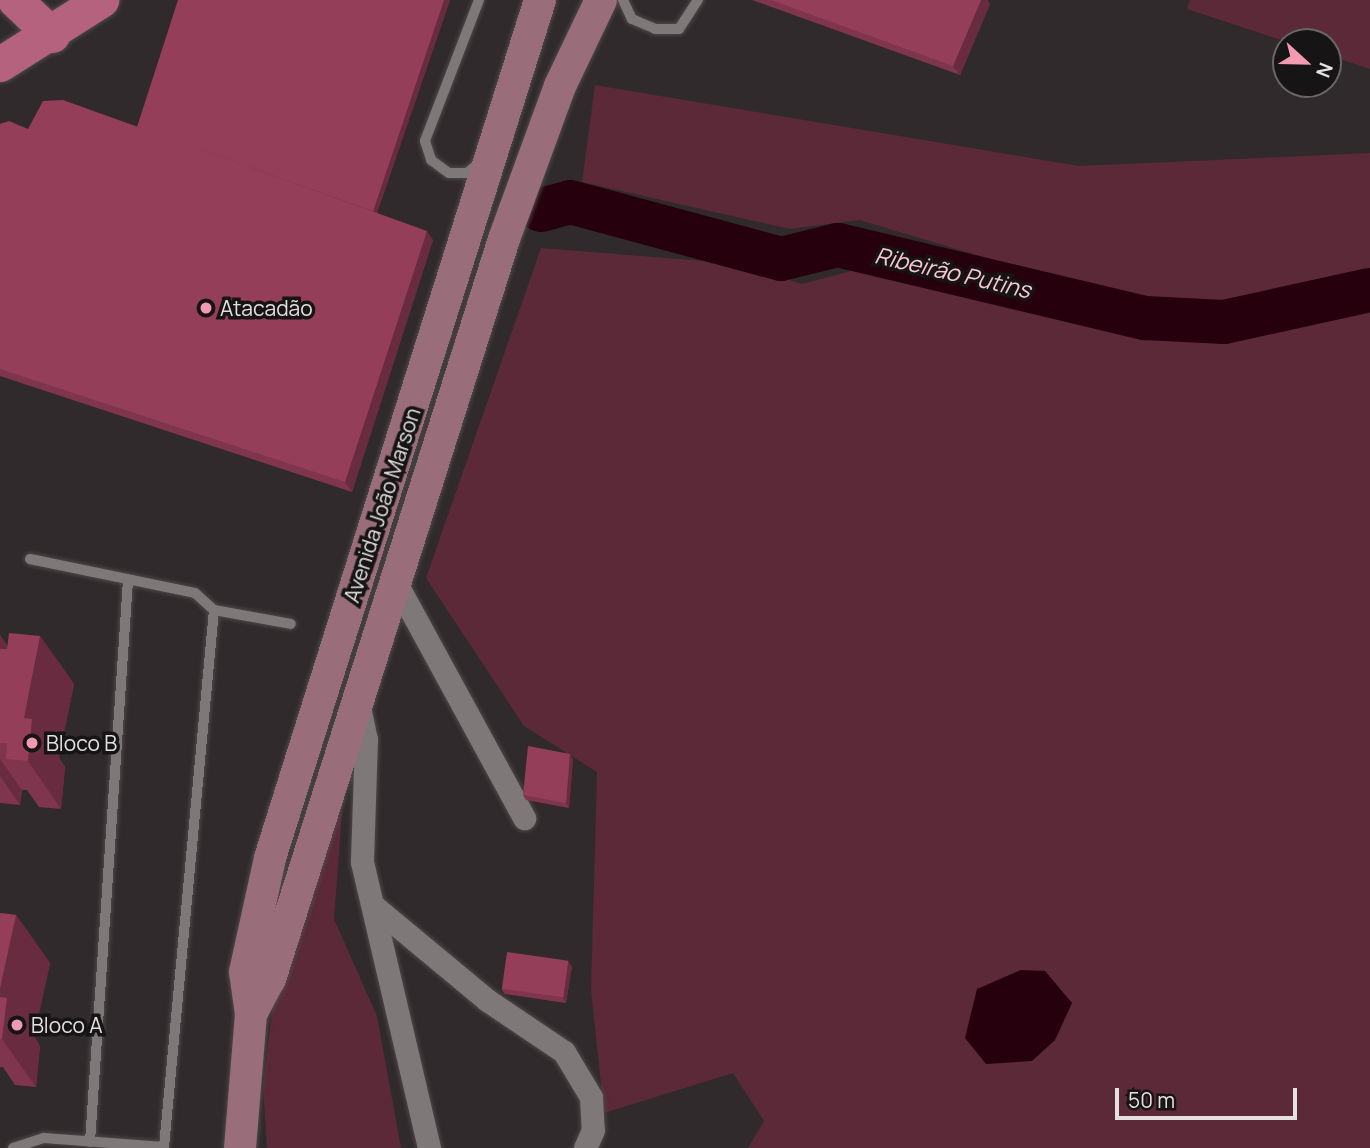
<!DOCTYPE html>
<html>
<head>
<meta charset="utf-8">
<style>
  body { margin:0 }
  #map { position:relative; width:1370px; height:1148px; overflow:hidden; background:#302a2c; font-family:Manrope,sans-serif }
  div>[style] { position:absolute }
  .green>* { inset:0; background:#5b2938 }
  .water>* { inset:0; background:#26000d }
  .river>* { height:44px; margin:-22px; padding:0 22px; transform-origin:22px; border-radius:22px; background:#26000d }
  .roads { filter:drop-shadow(0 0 2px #4d4849) drop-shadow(0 0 2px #4d4849) }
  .lane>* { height:10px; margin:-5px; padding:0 5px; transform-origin:5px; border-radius:5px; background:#7e7879 }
  .street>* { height:23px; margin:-11.5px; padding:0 11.5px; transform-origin:11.5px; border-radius:11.5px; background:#7e7879 }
  .secondary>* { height:32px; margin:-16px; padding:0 16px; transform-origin:16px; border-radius:16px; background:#9a6d7b }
  .primary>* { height:35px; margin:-17.5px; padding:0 17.5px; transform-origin:17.5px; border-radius:17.5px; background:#b5627e }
  .wall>* { inset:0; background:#7f354d }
  .shaded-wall>* { inset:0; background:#682b3f }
  .building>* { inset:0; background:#943e5a; transform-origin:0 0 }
  .dots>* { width:19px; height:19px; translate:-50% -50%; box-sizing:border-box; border:4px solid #161414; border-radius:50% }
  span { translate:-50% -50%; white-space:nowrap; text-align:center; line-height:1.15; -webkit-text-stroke:7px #161414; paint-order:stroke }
  .poi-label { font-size:21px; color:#e4e0e1 }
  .left { translate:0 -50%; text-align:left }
  .street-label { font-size:21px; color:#e4e0e1 }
  .water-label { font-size:23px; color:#f9c6d3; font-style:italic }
  .north { position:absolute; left:1272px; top:28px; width:70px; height:70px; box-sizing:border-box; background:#161414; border:2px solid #686666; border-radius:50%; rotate:112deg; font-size:19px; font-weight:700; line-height:28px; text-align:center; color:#e4e0e1 }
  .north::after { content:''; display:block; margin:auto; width:24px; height:32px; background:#f19ab2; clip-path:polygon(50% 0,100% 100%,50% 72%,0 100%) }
  .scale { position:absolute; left:1115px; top:1088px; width:182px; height:32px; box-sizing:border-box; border:4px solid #e4e0e1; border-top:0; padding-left:9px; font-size:21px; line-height:24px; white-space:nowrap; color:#e4e0e1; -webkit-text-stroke:5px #161414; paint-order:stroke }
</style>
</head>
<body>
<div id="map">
  <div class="green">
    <div style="clip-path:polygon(1190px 0,1370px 0,1370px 69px,1328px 55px,1328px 42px,1287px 42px,1187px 9px)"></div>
    <div style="clip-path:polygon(595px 85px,1079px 166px,1370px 153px,1370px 279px,1232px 303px,1135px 302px,859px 220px,790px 229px,582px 182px)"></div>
    <div style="clip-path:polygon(541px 248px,729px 263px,802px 284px,866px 267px,1165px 341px,1370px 312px,1370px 1148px,748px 1148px,764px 1121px,733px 1073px,604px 1113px,591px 990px,597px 772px,524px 726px,426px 578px)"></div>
    <div style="clip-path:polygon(345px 774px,334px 919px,377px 1016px,401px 1148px,267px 1148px,263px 1088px,277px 969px)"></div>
  </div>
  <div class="water">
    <div style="clip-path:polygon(1021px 970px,1045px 971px,1072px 1003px,1055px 1040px,1032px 1061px,986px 1064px,965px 1038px,977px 989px)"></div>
  </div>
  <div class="river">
    <div style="left:541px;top:210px;width:30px;rotate:-15deg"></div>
    <div style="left:570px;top:202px;width:219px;rotate:15.1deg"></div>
    <div style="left:781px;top:259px;width:59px;rotate:-13.8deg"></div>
    <div style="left:838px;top:245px;width:316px;rotate:13.4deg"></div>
    <div style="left:1145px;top:318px;width:79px;rotate:2.9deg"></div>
    <div style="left:1224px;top:322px;width:149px;rotate:-12.4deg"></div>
  </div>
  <div class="roads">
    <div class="lane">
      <div style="left:479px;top:0;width:151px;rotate:111deg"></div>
      <div style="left:425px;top:141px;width:20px;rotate:72deg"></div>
      <div style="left:431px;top:160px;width:22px;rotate:36deg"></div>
      <div style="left:449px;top:173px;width:18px"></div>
      <div style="left:467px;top:173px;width:16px;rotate:-40deg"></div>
      <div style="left:623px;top:0;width:21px;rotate:65deg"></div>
      <div style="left:632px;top:19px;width:25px;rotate:23deg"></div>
      <div style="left:655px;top:29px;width:24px"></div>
      <div style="left:679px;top:29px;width:35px;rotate:-57deg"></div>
      <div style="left:30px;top:559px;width:168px;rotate:11.6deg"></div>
      <div style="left:195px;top:593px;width:25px;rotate:42deg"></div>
      <div style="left:214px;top:610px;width:78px;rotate:10.3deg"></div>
      <div style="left:90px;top:1142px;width:563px;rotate:-86.13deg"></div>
      <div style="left:13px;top:1148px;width:33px;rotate:-18deg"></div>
      <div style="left:44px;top:1138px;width:120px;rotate:4.3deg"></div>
      <div style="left:164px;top:1147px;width:539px;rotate:-84.68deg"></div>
    </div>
    <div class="street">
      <div style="left:396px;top:583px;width:268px;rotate:61.4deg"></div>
      <div style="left:358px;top:702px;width:38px;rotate:78deg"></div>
      <div style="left:366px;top:739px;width:123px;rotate:91.9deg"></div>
      <div style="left:362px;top:862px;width:294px;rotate:76.8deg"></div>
      <div style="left:375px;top:907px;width:146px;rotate:39.7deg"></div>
      <div style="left:487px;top:1000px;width:93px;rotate:34deg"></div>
      <div style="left:564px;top:1052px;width:52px;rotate:59deg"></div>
      <div style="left:591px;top:1097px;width:33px;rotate:87deg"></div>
      <div style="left:593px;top:1130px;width:20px;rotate:114deg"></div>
    </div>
    <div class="secondary">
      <div style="left:251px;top:1014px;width:40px;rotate:-62deg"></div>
      <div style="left:270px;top:979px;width:776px;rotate:-72.45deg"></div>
      <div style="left:504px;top:239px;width:163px;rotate:-69.9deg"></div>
      <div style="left:560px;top:86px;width:95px;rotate:-64.5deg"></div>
      <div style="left:240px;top:1148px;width:134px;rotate:-85.3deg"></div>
      <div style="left:251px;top:1014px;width:42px;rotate:-98.1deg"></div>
      <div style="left:245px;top:972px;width:117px;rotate:-77.6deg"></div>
      <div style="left:270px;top:858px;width:899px;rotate:-72.53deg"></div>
    </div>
    <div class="primary">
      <div style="left:15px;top:0;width:51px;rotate:43.4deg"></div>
      <div style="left:0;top:64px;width:120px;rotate:-32.4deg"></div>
    </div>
  </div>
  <div class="wall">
    <div style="clip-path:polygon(450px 0,377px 213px,433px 240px,352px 492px,0 376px,0 124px,28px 129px,137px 127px)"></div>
    <div style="clip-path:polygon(752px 0,987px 0,990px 4px,960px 75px)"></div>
    <div style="clip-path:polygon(0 635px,7px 646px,40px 636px,74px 684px,59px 758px,65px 767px,61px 809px,39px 807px,27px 790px,22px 790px,20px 805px,0 803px)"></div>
    <div style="clip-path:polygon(573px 759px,569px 808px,526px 800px,523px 795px)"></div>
    <div style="clip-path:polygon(0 913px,16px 915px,50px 963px,34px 1036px,40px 1046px,36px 1087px,15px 1085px,3px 1067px,0 1067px)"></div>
    <div style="clip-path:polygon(572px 966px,566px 1003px,505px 994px,501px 989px)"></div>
  </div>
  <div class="shaded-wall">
    <div style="clip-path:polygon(444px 0,450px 0,375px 219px,372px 215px)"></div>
    <div style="clip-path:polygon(981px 0,987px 0,990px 4px,960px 75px,953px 66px)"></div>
    <div style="clip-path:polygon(427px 231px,433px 240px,352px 492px,345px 482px)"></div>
    <div style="clip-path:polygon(0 635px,31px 680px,40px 636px,74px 684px,59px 758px,65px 767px,61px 809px,28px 761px,24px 718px,0 654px)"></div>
    <div style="clip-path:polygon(570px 754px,573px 759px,569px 808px,566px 803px)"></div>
    <div style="clip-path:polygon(0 759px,22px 790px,20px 805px,0 776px)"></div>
    <div style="clip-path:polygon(16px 915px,50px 963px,34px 1036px,40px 1046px,36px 1087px,2px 1039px,0 988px)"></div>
    <div style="clip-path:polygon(568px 961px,572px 966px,566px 1003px,563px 998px)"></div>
  </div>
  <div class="building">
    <div style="clip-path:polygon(178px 0,444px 0,373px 211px,137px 127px)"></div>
    <div style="clip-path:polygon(771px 0,981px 0,953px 66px)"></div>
    <div style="clip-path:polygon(63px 100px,427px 231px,345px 482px,0 369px,0 124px,9px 121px,28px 129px,43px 101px)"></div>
    <div style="clip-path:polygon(9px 633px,40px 636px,24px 718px,32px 719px,28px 761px,6px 759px,7px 743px,0 743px,0 649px,7px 649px)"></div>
    <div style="clip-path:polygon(528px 746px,570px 754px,566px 803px,523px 795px)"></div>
    <div style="clip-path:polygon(0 913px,16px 915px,0 988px)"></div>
    <div style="left:507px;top:952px;width:62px;height:37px;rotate:8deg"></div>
    <div style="clip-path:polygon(0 997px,7px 998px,2px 1039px,0 1039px)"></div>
  </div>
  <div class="dots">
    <div style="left:206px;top:308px;background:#f19ab2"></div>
    <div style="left:32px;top:743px;background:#f19ab2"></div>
    <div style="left:17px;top:1025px;background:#f19ab2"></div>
  </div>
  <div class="poi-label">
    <span class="left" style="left:220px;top:308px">Atacadão</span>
    <span class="left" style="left:46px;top:743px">Bloco B</span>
    <span class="left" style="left:31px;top:1025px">Bloco A</span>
  </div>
  <div class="street-label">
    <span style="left:382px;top:505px;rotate:-72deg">Avenida João Marson</span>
  </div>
  <div class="water-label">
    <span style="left:953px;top:272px;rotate:13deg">Ribeirão Putins</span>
  </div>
  <div class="north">N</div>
  <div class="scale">50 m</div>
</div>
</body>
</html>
